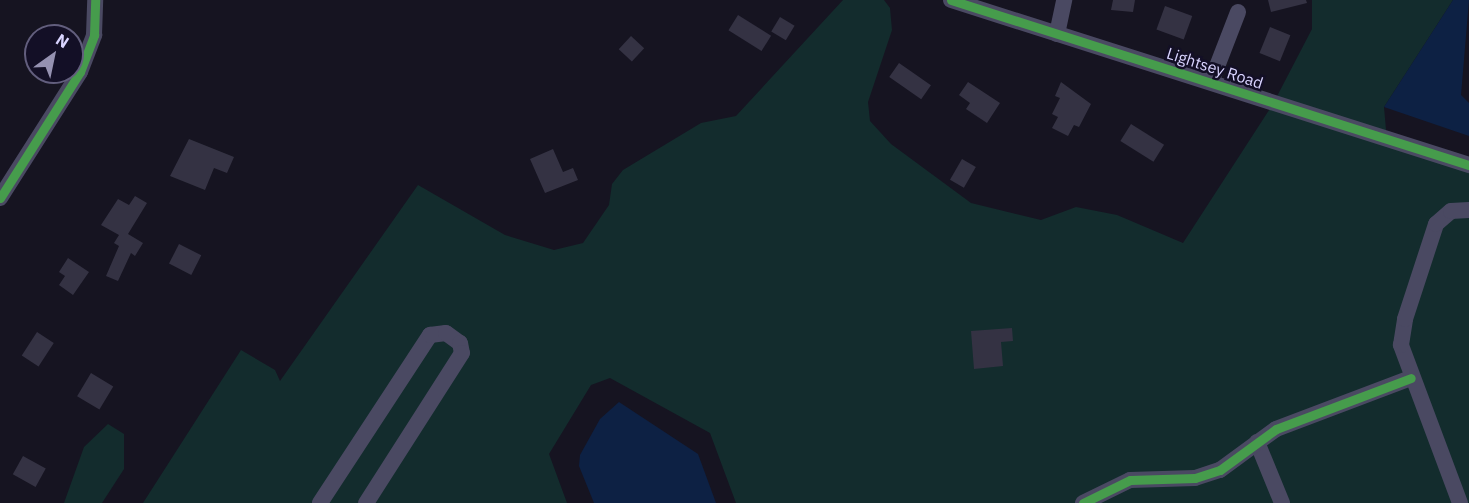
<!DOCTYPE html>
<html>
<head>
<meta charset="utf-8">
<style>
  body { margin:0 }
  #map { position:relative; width:1469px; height:503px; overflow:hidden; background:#161421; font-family:"IBM Plex Sans",sans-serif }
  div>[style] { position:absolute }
  .green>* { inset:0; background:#132c2d }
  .water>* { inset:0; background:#0d2144 }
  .building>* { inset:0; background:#343243; transform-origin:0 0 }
  .minor>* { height:16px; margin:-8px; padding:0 8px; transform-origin:8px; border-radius:8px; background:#4a4962 }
  .cycleway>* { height:9px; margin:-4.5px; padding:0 4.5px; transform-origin:4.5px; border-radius:4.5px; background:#469c4c }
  span { translate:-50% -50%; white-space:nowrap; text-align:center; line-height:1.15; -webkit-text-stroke:5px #130f26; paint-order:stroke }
  .street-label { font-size:16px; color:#d9d4ff }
  .north { position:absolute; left:24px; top:24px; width:60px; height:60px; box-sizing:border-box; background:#130f26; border:2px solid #625e7d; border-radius:50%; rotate:33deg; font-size:16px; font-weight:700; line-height:24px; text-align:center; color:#d9d4ff }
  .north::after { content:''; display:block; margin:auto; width:21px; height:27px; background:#9591b1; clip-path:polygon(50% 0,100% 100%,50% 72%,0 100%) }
</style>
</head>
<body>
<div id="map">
  <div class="green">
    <div style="clip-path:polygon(843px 0,884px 0,890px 8px,892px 30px,868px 102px,870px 121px,891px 144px,971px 203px,1041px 220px,1076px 207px,1117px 215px,1183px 243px,1273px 104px,1312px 29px,1312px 0,1453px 0,1384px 107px,1387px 141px,1469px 167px,1469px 503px,736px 503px,710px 433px,610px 378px,591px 385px,549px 454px,567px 503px,143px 503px,241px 350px,275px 370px,280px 381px,418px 185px,505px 235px,554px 250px,583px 243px,609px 205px,612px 184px,623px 170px,701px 123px,736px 116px)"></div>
    <div style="clip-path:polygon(108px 424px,124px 434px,124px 469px,102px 503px,64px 503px,84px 447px)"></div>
  </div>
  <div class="water">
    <div style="clip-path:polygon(1453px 0,1469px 0,1461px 95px,1469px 103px,1469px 136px,1384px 107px)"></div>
    <div style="clip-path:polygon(619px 402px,698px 454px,716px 503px,594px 503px,579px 466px,580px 455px,600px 419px)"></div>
  </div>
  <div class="building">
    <div style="clip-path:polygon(1113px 0,1135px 0,1133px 12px,1111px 10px)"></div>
    <div style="clip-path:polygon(1268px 0,1306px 0,1307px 3px,1271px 12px)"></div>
    <div style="left:1165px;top:6px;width:29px;height:25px;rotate:20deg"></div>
    <div style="left:738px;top:15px;width:39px;height:18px;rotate:32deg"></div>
    <div style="left:780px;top:17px;width:17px;height:17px;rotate:31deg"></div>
    <div style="left:1270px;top:27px;width:22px;height:28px;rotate:22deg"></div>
    <div style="left:631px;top:36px;width:18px;height:18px;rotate:43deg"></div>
    <div style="left:899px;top:63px;width:39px;height:17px;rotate:35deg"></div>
    <div style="clip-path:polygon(968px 82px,1000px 103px,987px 123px,966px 109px,970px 103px,959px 95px)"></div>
    <div style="clip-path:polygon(1061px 82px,1091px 104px,1079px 127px,1074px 125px,1068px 136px,1052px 128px,1058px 117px,1052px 114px,1060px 98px,1055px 96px)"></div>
    <div style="left:1131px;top:124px;width:39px;height:20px;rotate:32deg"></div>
    <div style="clip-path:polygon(189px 139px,234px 157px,227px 173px,214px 168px,205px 190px,170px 176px)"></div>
    <div style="clip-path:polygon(553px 149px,563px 172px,573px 168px,578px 180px,545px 193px,530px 159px)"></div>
    <div style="left:962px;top:159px;width:16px;height:24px;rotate:30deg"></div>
    <div style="clip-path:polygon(135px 196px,147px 203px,128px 234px,143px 243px,135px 256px,131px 253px,118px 281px,106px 276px,119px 246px,114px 243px,119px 235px,101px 225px,118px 199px,129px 205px)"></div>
    <div style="left:179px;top:244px;width:25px;height:22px;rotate:27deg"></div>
    <div style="clip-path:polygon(68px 258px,89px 272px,73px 295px,59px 285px,65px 276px,59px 272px)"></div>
    <div style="clip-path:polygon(1012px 328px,1013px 341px,1001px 342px,1003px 366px,974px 369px,971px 331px)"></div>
    <div style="left:37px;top:332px;width:20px;height:28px;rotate:33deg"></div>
    <div style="left:91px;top:373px;width:26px;height:27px;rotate:31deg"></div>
    <div style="left:23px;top:456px;width:26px;height:21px;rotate:29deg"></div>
  </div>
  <div class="minor">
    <div style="left:951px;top:0;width:544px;rotate:17.67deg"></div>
    <div style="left:1057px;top:34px;width:35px;rotate:-78deg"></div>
    <div style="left:1211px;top:82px;width:75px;rotate:-68.9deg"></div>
    <div style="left:0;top:198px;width:149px;rotate:-57.6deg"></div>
    <div style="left:80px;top:72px;width:40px;rotate:-69deg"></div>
    <div style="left:94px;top:35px;width:35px;rotate:-88deg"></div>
    <div style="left:1257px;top:442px;width:66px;rotate:67.7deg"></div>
    <div style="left:320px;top:503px;width:201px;rotate:-56.8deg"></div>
    <div style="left:430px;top:335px;width:16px;rotate:-7deg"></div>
    <div style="left:446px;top:333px;width:17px;rotate:36deg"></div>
    <div style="left:460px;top:343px;width:10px;rotate:79deg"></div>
    <div style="left:462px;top:353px;width:178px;rotate:122.6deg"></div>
    <div style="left:1083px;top:503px;width:52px;rotate:-26.1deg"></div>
    <div style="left:1130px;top:480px;width:65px;rotate:-1.8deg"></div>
    <div style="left:1195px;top:478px;width:26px;rotate:-18deg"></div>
    <div style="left:1220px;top:470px;width:69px;rotate:-36.2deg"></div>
    <div style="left:1276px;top:429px;width:144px;rotate:-20.7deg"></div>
    <div style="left:1460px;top:503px;width:169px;rotate:-110.5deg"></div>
    <div style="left:1401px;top:345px;width:26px;rotate:-81deg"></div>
    <div style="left:1405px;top:319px;width:100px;rotate:-71.9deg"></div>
    <div style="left:1436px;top:224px;width:20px;rotate:-41deg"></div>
    <div style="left:1451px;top:211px;width:18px;rotate:-3deg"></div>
  </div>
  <div class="cycleway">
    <div style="left:951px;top:0;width:544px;rotate:17.67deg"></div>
    <div style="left:0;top:198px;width:149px;rotate:-57.6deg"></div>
    <div style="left:80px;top:72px;width:40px;rotate:-69deg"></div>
    <div style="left:94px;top:35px;width:35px;rotate:-88deg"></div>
    <div style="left:1083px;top:503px;width:52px;rotate:-26.1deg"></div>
    <div style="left:1130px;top:480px;width:65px;rotate:-1.8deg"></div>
    <div style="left:1195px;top:478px;width:26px;rotate:-18deg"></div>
    <div style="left:1220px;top:470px;width:69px;rotate:-36.2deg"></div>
    <div style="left:1276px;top:429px;width:144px;rotate:-20.7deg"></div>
  </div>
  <div class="street-label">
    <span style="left:1215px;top:68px;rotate:18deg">Lightsey Road</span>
  </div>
  <div class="north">N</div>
</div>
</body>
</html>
